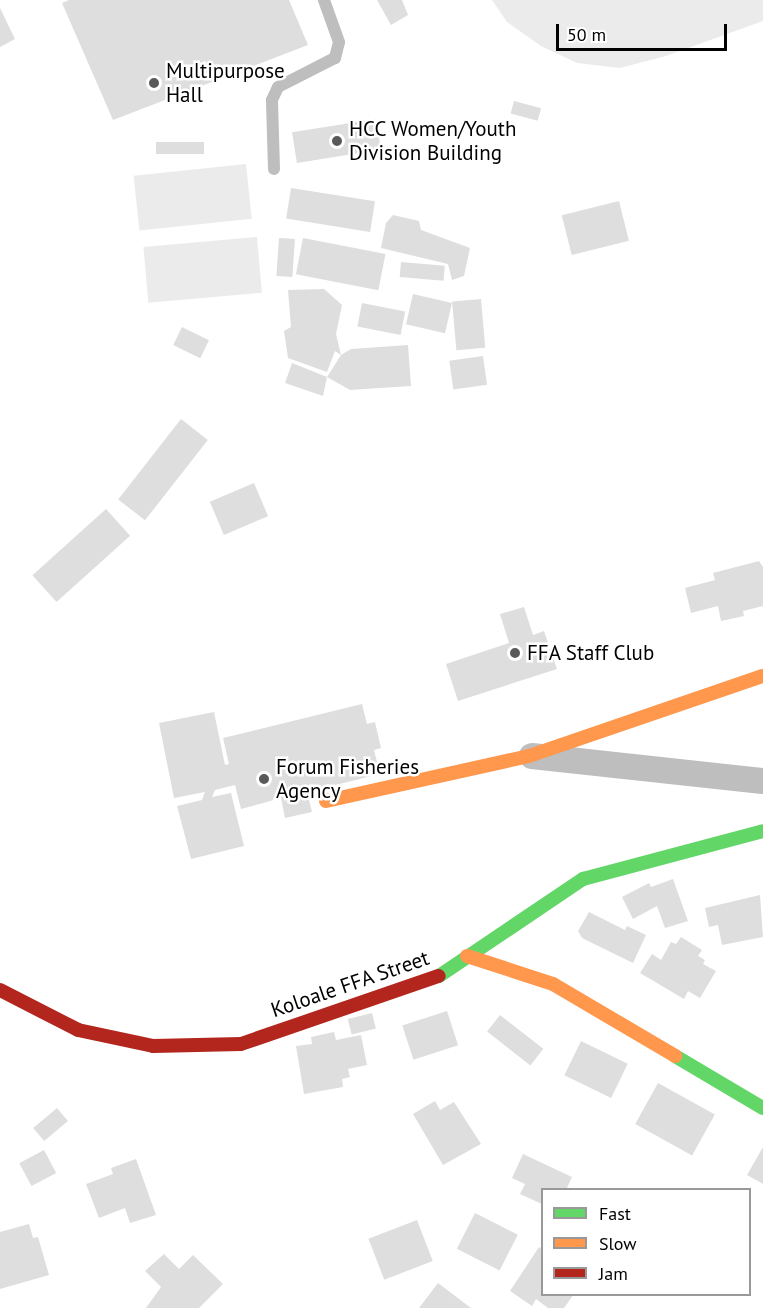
<!DOCTYPE html>
<html>
<head>
<meta charset="utf-8">
<style>
  body { margin:0 }
  #map { position:relative; width:763px; height:1308px; overflow:hidden; background:#fff; font-family:"PT Sans",sans-serif }
  div>[style] { position:absolute }
  .green>* { inset:0; background:#ebebeb; transform-origin:0 0 }
  .building>* { inset:0; background:#dedede; transform-origin:0 0 }
  .lane>* { height:12px; margin:-6px; padding:0 6px; transform-origin:6px; border-radius:6px; background:#bebebe }
  .street>* { height:26px; margin:-13px; padding:0 13px; transform-origin:13px; border-radius:13px; background:#bebebe }
  .fast>* { height:14px; margin:-7px; padding:0 7px; transform-origin:7px; border-radius:7px; background:#63d668 }
  .slow>* { height:14px; margin:-7px; padding:0 7px; transform-origin:7px; border-radius:7px; background:#ff974d }
  .jam>* { height:14px; margin:-7px; padding:0 7px; transform-origin:7px; border-radius:7px; background:#b3261e }
  .dots>* { width:16px; height:16px; translate:-50% -50%; box-sizing:border-box; border:3px solid #fff; border-radius:50% }
  span { translate:-50% -50%; white-space:nowrap; text-align:center; line-height:1.15; -webkit-text-stroke:5px #fff; paint-order:stroke }
  .poi-label { font-size:21px; color:#000 }
  .left { translate:0 -50%; text-align:left }
  .street-label { font-size:21px; color:#000 }
  .legend { position:absolute; left:541px; top:1188px; width:210px; height:108px; box-sizing:border-box; background:#fff; border:2px solid #999; margin:0; padding:8px 10px; list-style:none; font-size:18px; color:#000 }
  .legend li { display:flex; align-items:center; gap:12px; height:30px }
  .legend b { width:30px; border:2px solid #999 }
  .scale { position:absolute; left:556px; top:24px; width:171px; height:27px; box-sizing:border-box; border:3px solid #000; border-top:0; padding-left:8px; font-size:18px; line-height:21px; white-space:nowrap; color:#000; -webkit-text-stroke:4px #fff; paint-order:stroke }
</style>
</head>
<body>
<div id="map">
  <div class="green">
    <div style="clip-path:polygon(492px 0,763px 0,763px 21px,666px 56px,620px 68px,577px 63px,541px 46px,507px 22px)"></div>
    <div style="left:246px;top:164px;width:55px;height:113px;rotate:84deg"></div>
    <div style="left:257px;top:237px;width:56px;height:114px;rotate:85deg"></div>
  </div>
  <div class="building">
    <div style="clip-path:polygon(69px 0,289px 0,308px 45px,113px 120px,62px 3px)"></div>
    <div style="clip-path:polygon(377px 0,402px 0,408px 15px,391px 25px)"></div>
    <div style="clip-path:polygon(0 8px,15px 39px,0 47px)"></div>
    <div style="left:514px;top:101px;width:28px;height:13px;rotate:15deg"></div>
    <div style="left:376px;top:119px;width:31px;height:85px;rotate:81deg"></div>
    <div style="left:204px;top:142px;width:12px;height:48px;rotate:90deg"></div>
    <div style="left:291px;top:188px;width:85px;height:31px;rotate:9deg"></div>
    <div style="left:619px;top:201px;width:41px;height:59px;rotate:76deg"></div>
    <div style="clip-path:polygon(393px 215px,419px 221px,421px 230px,470px 248px,464px 276px,452px 280px,448px 264px,381px 248px,386px 223px)"></div>
    <div style="left:279px;top:238px;width:16px;height:38px;rotate:4deg"></div>
    <div style="left:303px;top:238px;width:84px;height:37px;rotate:11deg"></div>
    <div style="left:401px;top:262px;width:44px;height:15px;rotate:5deg"></div>
    <div style="clip-path:polygon(324px 289px,342px 305px,336px 334px,341px 355px,335px 351px,327px 372px,288px 358px,284px 331px,291px 327px,288px 290px)"></div>
    <div style="left:413px;top:294px;width:40px;height:31px;rotate:13deg"></div>
    <div style="left:481px;top:299px;width:49px;height:29px;rotate:85deg"></div>
    <div style="left:362px;top:303px;width:44px;height:24px;rotate:11deg"></div>
    <div style="left:182px;top:327px;width:30px;height:20px;rotate:26deg"></div>
    <div style="clip-path:polygon(408px 345px,411px 386px,350px 390px,327px 377px,341px 355px,351px 349px)"></div>
    <div style="left:483px;top:356px;width:29px;height:34px;rotate:82deg"></div>
    <div style="clip-path:polygon(292px 363px,327px 377px,323px 396px,285px 383px)"></div>
    <div style="left:181px;top:419px;width:34px;height:102px;rotate:38deg"></div>
    <div style="left:254px;top:483px;width:36px;height:48px;rotate:67deg"></div>
    <div style="left:106px;top:509px;width:36px;height:99px;rotate:48deg"></div>
    <div style="clip-path:polygon(759px 561px,763px 567px,763px 606px,743px 611px,744px 616px,721px 621px,718px 606px,691px 613px,685px 588px,715px 580px,713px 573px)"></div>
    <div style="clip-path:polygon(524px 607px,533px 635px,544px 631px,557px 669px,458px 701px,446px 664px,509px 643px,500px 614px)"></div>
    <div style="clip-path:polygon(362px 704px,367px 724px,375px 722px,381px 748px,374px 750px,380px 774px,307px 792px,312px 812px,285px 818px,281px 798px,241px 809px,235px 785px,215px 790px,212px 797px,231px 793px,244px 846px,191px 859px,177px 806px,202px 800px,205px 792px,174px 798px,159px 723px,214px 712px,225px 765px,229px 764px,223px 738px)"></div>
    <div style="clip-path:polygon(673px 879px,688px 921px,665px 928px,657px 906px,633px 919px,622px 897px,649px 883px,651px 887px)"></div>
    <div style="clip-path:polygon(760px 895px,763px 937px,722px 945px,718px 925px,709px 927px,705px 908px)"></div>
    <div style="clip-path:polygon(589px 912px,625px 930px,627px 926px,646px 935px,633px 963px,582px 938px,578px 931px)"></div>
    <div style="clip-path:polygon(681px 937px,702px 950px,698px 956px,705px 960px,703px 964px,716px 971px,700px 998px,688px 991px,684px 999px,640px 973px,652px 954px,661px 960px,671px 942px,676px 944px)"></div>
    <div style="left:447px;top:1011px;width:36px;height:47px;rotate:72deg"></div>
    <div style="left:372px;top:1013px;width:16px;height:25px;rotate:76deg"></div>
    <div style="left:500px;top:1015px;width:55px;height:21px;rotate:38deg"></div>
    <div style="clip-path:polygon(334px 1032px,336px 1040px,361px 1035px,367px 1065px,348px 1069px,350px 1077px,342px 1079px,343px 1087px,304px 1094px,296px 1046px,312px 1044px,311px 1037px)"></div>
    <div style="left:581px;top:1041px;width:52px;height:38px;rotate:26deg"></div>
    <div style="left:658px;top:1083px;width:65px;height:47px;rotate:29deg"></div>
    <div style="clip-path:polygon(435px 1101px,440px 1110px,454px 1102px,481px 1144px,443px 1165px,413px 1114px)"></div>
    <div style="left:57px;top:1108px;width:17px;height:31px;rotate:50deg"></div>
    <div style="clip-path:polygon(763px 1147px,763px 1184px,747px 1175px)"></div>
    <div style="left:44px;top:1150px;width:26px;height:28px;rotate:62deg"></div>
    <div style="clip-path:polygon(523px 1154px,572px 1177px,566px 1190px,542px 1190px,542px 1204px,520px 1194px,525px 1184px,512px 1178px)"></div>
    <div style="clip-path:polygon(136px 1159px,156px 1215px,130px 1223px,125px 1208px,99px 1218px,86px 1184px,113px 1174px,111px 1168px)"></div>
    <div style="left:475px;top:1213px;width:48px;height:40px;rotate:27deg"></div>
    <div style="left:417px;top:1220px;width:44px;height:52px;rotate:69deg"></div>
    <div style="clip-path:polygon(29px 1224px,33px 1238px,38px 1237px,49px 1275px,0 1289px,0 1232px)"></div>
    <div style="clip-path:polygon(539px 1247px,542px 1249px,542px 1294px,574px 1294px,564px 1308px,548px 1308px,536px 1299px,532px 1306px,510px 1291px)"></div>
    <div style="clip-path:polygon(164px 1254px,179px 1269px,193px 1255px,223px 1284px,199px 1308px,146px 1308px,161px 1287px,145px 1271px)"></div>
    <div style="clip-path:polygon(438px 1283px,471px 1308px,419px 1308px)"></div>
  </div>
  <div class="lane">
    <div style="left:274px;top:169px;width:69px;rotate:-91.7deg"></div>
    <div style="left:272px;top:100px;width:14px;rotate:-65deg"></div>
    <div style="left:278px;top:87px;width:64px;rotate:-27deg"></div>
    <div style="left:335px;top:58px;width:16px;rotate:-76deg"></div>
    <div style="left:339px;top:42px;width:45px;rotate:-109.7deg"></div>
  </div>
  <div class="street">
    <div style="left:532px;top:756px;width:232px;rotate:6.2deg"></div>
  </div>
  <div class="fast">
    <div style="left:439px;top:976px;width:174px;rotate:-34deg"></div>
    <div style="left:583px;top:879px;width:186px;rotate:-14.9deg"></div>
    <div style="left:675px;top:1056px;width:102px;rotate:30.6deg"></div>
  </div>
  <div class="slow">
    <div style="left:326px;top:801px;width:208px;rotate:-12.5deg"></div>
    <div style="left:529px;top:756px;width:247px;rotate:-18.9deg"></div>
    <div style="left:467px;top:956px;width:90px;rotate:18deg"></div>
    <div style="left:553px;top:984px;width:142px;rotate:30.5deg"></div>
  </div>
  <div class="jam">
    <div style="left:0;top:990px;width:88px;rotate:27.1deg"></div>
    <div style="left:78px;top:1030px;width:77px;rotate:12deg"></div>
    <div style="left:153px;top:1046px;width:88px;rotate:-1.3deg"></div>
    <div style="left:241px;top:1044px;width:209px;rotate:-19deg"></div>
  </div>
  <div class="dots">
    <div style="left:154px;top:83px;background:#595959"></div>
    <div style="left:337px;top:141px;background:#595959"></div>
    <div style="left:515px;top:653px;background:#595959"></div>
    <div style="left:264px;top:779px;background:#595959"></div>
  </div>
  <div class="poi-label">
    <span class="left" style="left:166px;top:83px">Multipurpose<br>Hall</span>
    <span class="left" style="left:349px;top:141px">HCC Women/Youth<br>Division Building</span>
    <span class="left" style="left:527px;top:653px">FFA Staff Club</span>
    <span class="left" style="left:276px;top:779px">Forum Fisheries<br>Agency</span>
  </div>
  <div class="street-label">
    <span style="left:350px;top:984px;rotate:-19deg">Koloale FFA Street</span>
  </div>
  <ul class="legend">
  <li><b style="height:8px;background:#63d668"></b>Fast</li>
  <li><b style="height:8px;background:#ff974d"></b>Slow</li>
  <li><b style="height:8px;background:#b3261e"></b>Jam</li>
  </ul>
  <div class="scale">50 m</div>
</div>
</body>
</html>
